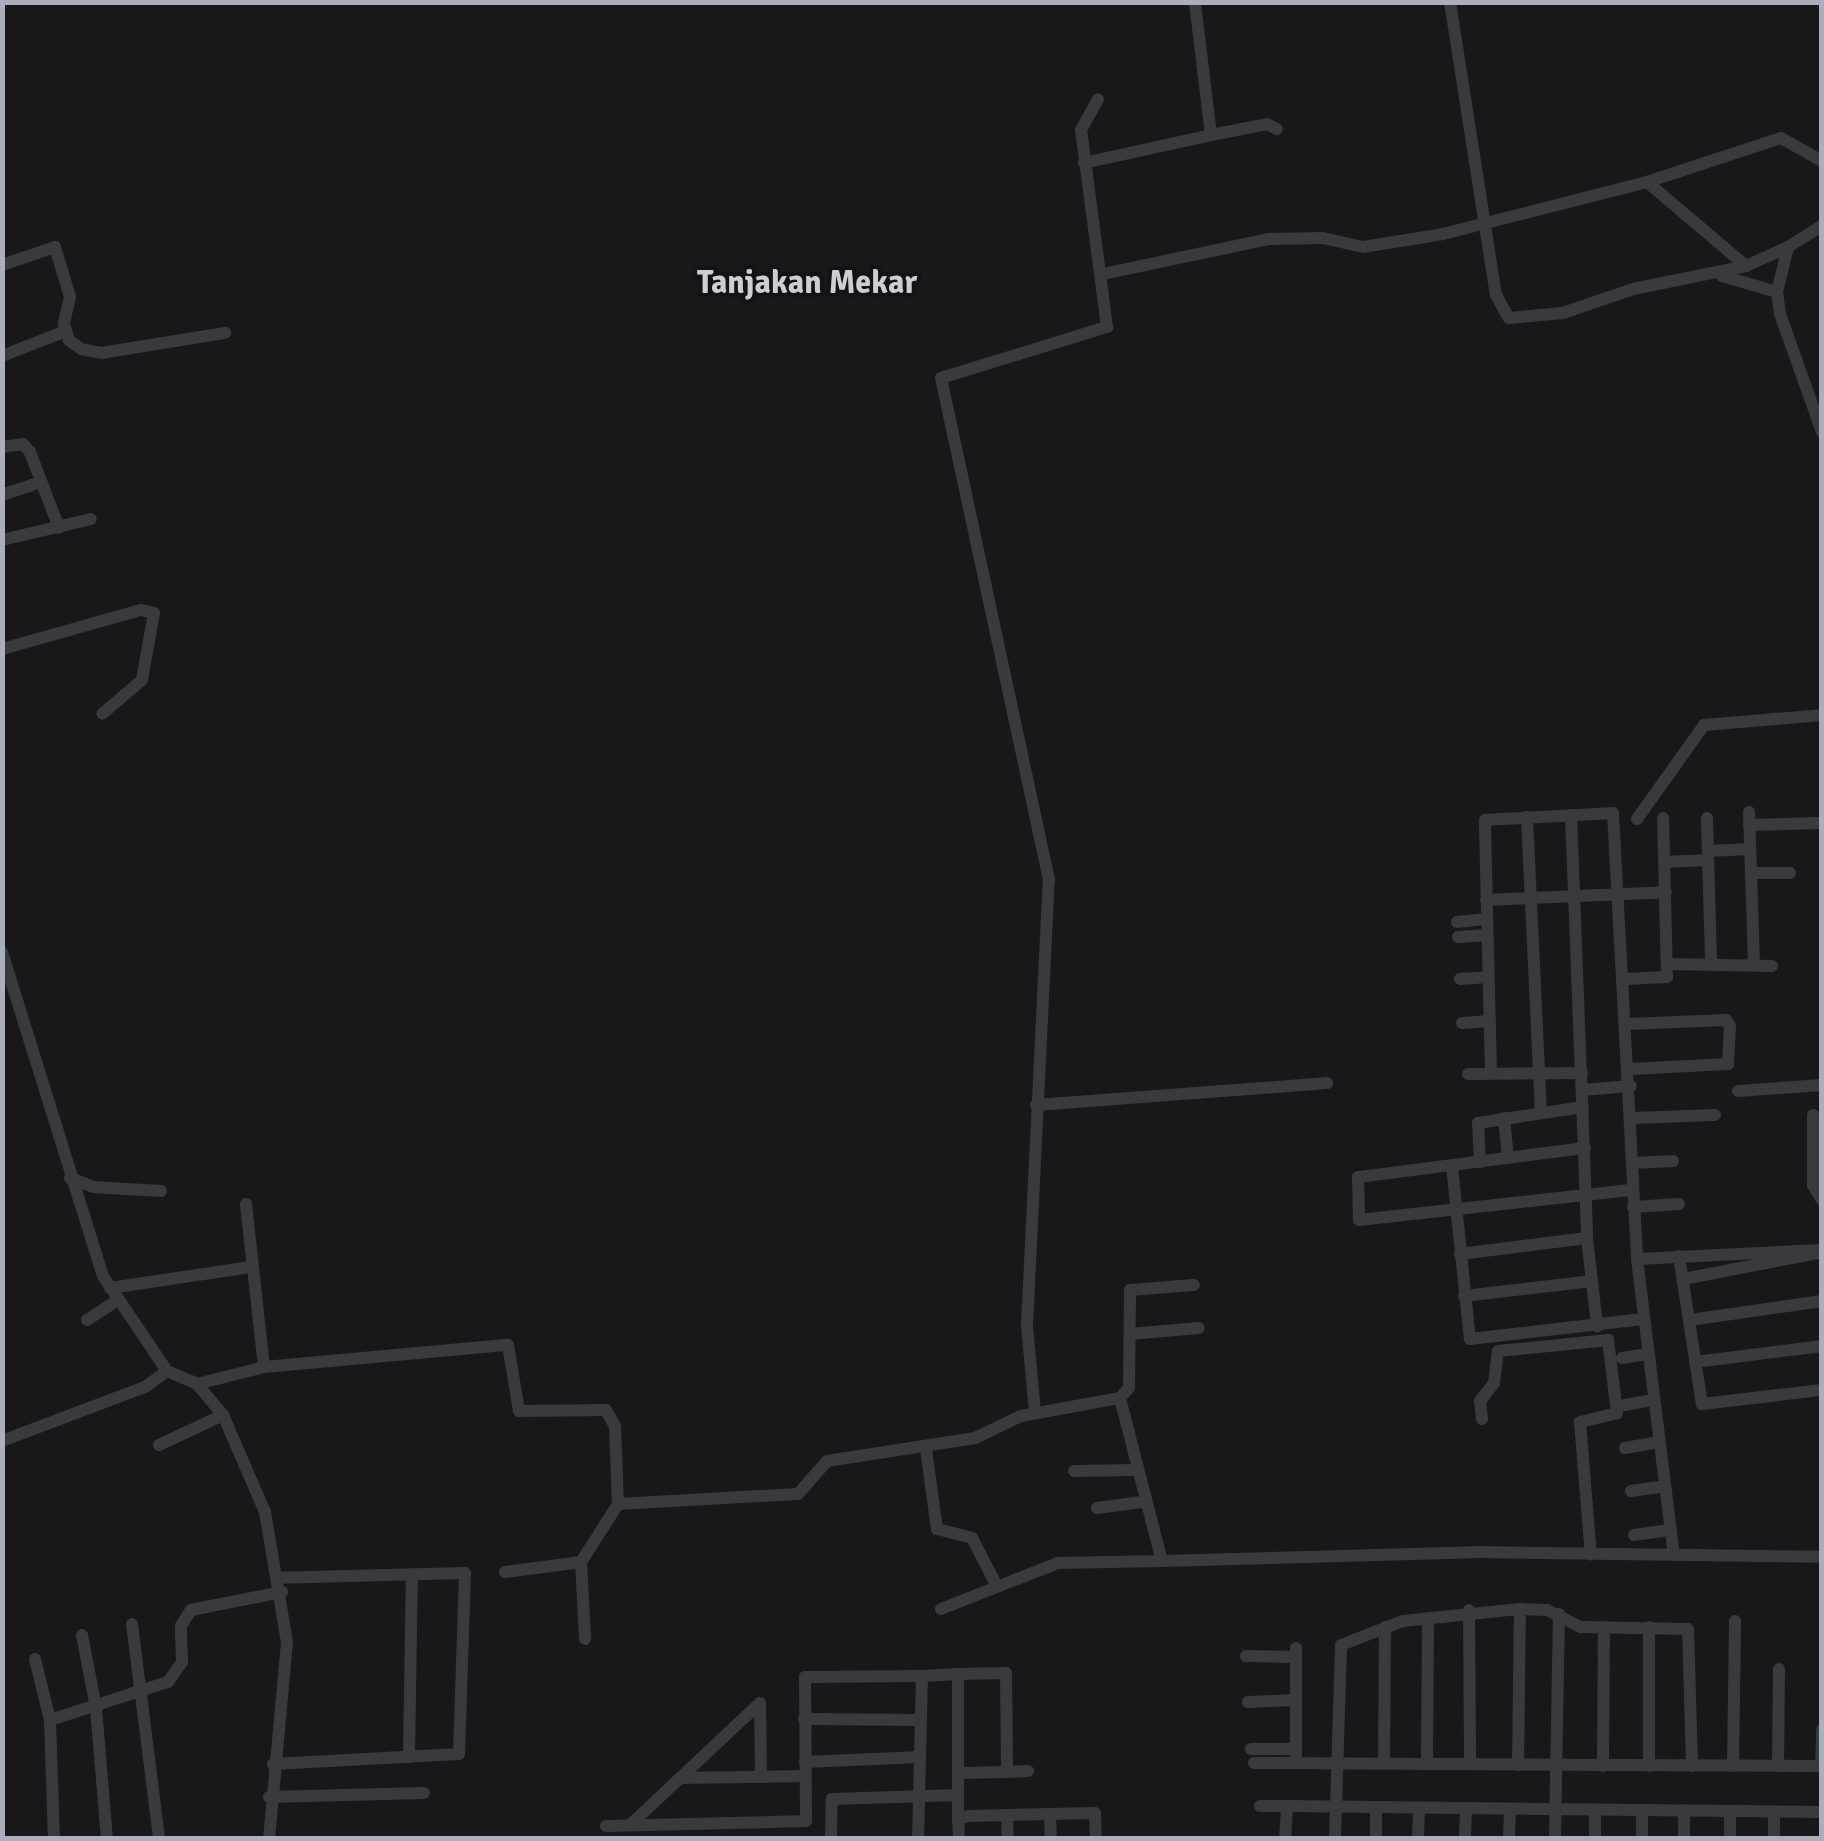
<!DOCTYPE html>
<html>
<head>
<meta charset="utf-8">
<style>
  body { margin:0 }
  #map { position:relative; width:1824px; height:1841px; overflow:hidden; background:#18181a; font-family:Signika,sans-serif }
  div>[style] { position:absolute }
  .street>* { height:12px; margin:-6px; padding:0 6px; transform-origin:6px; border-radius:6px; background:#393a3e }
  span { translate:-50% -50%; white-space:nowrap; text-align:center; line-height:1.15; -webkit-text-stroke:8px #131315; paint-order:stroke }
  .quarter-label { font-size:32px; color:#cbced5; font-weight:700 }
  .frame { position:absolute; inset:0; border:5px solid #abafb9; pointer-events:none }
</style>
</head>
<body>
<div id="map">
  <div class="street">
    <div style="left:1450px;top:2px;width:297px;rotate:81.1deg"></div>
    <div style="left:1496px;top:295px;width:26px;rotate:61deg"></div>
    <div style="left:1509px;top:318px;width:54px;rotate:-5.3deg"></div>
    <div style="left:1563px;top:313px;width:74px;rotate:-18.9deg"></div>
    <div style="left:1633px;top:289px;width:115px;rotate:-11.5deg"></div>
    <div style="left:1211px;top:135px;width:57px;rotate:-11.1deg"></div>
    <div style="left:1267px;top:124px;width:11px;rotate:27deg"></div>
    <div style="left:1084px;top:163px;width:130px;rotate:-12.4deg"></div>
    <div style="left:1211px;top:135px;width:134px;rotate:-96.9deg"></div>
    <div style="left:1647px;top:182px;width:130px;rotate:40.3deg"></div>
    <div style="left:1746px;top:266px;width:46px;rotate:-24.3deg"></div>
    <div style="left:1788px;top:247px;width:46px;rotate:103.7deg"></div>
    <div style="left:1777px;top:292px;width:22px;rotate:82deg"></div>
    <div style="left:1780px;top:314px;width:125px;rotate:70.4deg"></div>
    <div style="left:1788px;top:247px;width:40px;rotate:-32deg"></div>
    <div style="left:2px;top:265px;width:56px;rotate:-18.8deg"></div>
    <div style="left:55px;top:247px;width:52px;rotate:73.3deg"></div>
    <div style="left:70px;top:297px;width:28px;rotate:103deg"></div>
    <div style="left:64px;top:324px;width:17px;rotate:73deg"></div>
    <div style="left:69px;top:340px;width:15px;rotate:37deg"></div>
    <div style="left:81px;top:349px;width:20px;rotate:11deg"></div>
    <div style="left:101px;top:353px;width:126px;rotate:-9.2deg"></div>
    <div style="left:1103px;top:274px;width:170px;rotate:-11.9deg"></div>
    <div style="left:1269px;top:239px;width:54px;rotate:-1.1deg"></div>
    <div style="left:1323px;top:238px;width:41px;rotate:12.7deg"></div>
    <div style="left:1363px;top:247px;width:81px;rotate:-9.2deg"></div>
    <div style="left:1443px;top:234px;width:211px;rotate:-14.3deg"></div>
    <div style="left:1647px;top:182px;width:141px;rotate:-18.2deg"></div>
    <div style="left:1781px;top:138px;width:47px;rotate:29.3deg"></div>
    <div style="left:1722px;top:276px;width:57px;rotate:16.2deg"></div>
    <div style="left:2px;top:356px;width:69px;rotate:-21.3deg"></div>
    <div style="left:2px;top:447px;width:21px;rotate:-8deg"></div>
    <div style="left:23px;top:444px;width:11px;rotate:49deg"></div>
    <div style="left:30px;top:452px;width:81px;rotate:69.1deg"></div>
    <div style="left:2px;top:495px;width:41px;rotate:-18.4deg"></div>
    <div style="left:2px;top:540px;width:91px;rotate:-13.3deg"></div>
    <div style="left:2px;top:649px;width:144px;rotate:-15.7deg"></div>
    <div style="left:141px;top:610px;width:13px;rotate:13deg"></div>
    <div style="left:154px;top:613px;width:68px;rotate:100.2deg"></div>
    <div style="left:142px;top:680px;width:52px;rotate:139.6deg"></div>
    <div style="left:1749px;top:812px;width:153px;rotate:88.1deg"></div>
    <div style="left:1571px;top:815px;width:423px;rotate:87.8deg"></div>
    <div style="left:1587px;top:1238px;width:89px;rotate:83.5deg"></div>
    <div style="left:1527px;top:817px;width:296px;rotate:87.3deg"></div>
    <div style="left:1707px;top:818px;width:146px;rotate:88.4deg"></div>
    <div style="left:1637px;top:819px;width:115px;rotate:-54.5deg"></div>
    <div style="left:1704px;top:725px;width:118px;rotate:-4.8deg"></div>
    <div style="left:1749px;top:825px;width:71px;rotate:-1.6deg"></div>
    <div style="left:1708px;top:851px;width:42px;rotate:-2.7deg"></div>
    <div style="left:1665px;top:862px;width:43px;rotate:-2.7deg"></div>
    <div style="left:1751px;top:873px;width:39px"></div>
    <div style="left:1486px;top:900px;width:180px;rotate:-2.5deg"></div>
    <div style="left:1457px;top:922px;width:30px;rotate:-6deg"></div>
    <div style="left:1458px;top:937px;width:29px;rotate:-4deg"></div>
    <div style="left:2px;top:952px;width:339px;rotate:72.7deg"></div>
    <div style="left:103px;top:1276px;width:115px;rotate:56deg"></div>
    <div style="left:167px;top:1371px;width:33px;rotate:23deg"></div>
    <div style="left:197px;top:1384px;width:40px;rotate:50deg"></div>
    <div style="left:223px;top:1415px;width:106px;rotate:66.6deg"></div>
    <div style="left:265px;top:1512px;width:132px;rotate:80.4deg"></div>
    <div style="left:287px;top:1642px;width:197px;rotate:95.2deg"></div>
    <div style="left:1667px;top:964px;width:105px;rotate:1.1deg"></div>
    <div style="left:1460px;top:979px;width:28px;rotate:-4deg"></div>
    <div style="left:1626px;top:979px;width:41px;rotate:-2.8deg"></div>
    <div style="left:1667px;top:977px;width:159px;rotate:-91.4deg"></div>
    <div style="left:1462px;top:1023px;width:28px;rotate:-4deg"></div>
    <div style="left:1628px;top:1024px;width:98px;rotate:-2.3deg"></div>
    <div style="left:1726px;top:1020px;width:7px;rotate:56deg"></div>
    <div style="left:1730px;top:1026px;width:38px;rotate:93deg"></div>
    <div style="left:1728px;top:1064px;width:98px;rotate:177.1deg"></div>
    <div style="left:1491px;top:1073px;width:253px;rotate:-91.4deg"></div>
    <div style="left:1485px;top:820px;width:128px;rotate:-3.1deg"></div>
    <div style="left:1613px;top:813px;width:447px;rotate:86.9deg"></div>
    <div style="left:1637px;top:1259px;width:298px;rotate:82.9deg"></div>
    <div style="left:1468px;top:1074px;width:114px;rotate:-0.5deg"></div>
    <div style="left:1582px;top:1090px;width:49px;rotate:-4.7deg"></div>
    <div style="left:1738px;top:1091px;width:84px;rotate:-4.1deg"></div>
    <div style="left:1036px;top:1105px;width:292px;rotate:-4.3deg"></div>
    <div style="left:1813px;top:1115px;width:70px;rotate:90deg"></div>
    <div style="left:1813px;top:1185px;width:17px;rotate:59deg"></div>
    <div style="left:1504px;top:1118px;width:40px;rotate:84.3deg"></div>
    <div style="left:1633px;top:1118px;width:82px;rotate:-2.1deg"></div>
    <div style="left:1585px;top:1148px;width:229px;rotate:172.7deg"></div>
    <div style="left:1358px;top:1177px;width:43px;rotate:88.7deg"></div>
    <div style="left:1359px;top:1220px;width:275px;rotate:-6.3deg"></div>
    <div style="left:1480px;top:1162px;width:39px;rotate:-93deg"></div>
    <div style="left:1478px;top:1123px;width:106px;rotate:-8.7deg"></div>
    <div style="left:1632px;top:1163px;width:41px;rotate:-2.8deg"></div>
    <div style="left:1452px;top:1166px;width:174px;rotate:84.1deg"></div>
    <div style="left:1470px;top:1339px;width:174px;rotate:-6.6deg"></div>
    <div style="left:70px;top:1178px;width:25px;rotate:21deg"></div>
    <div style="left:93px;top:1187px;width:68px;rotate:3.4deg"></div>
    <div style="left:246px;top:1204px;width:164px;rotate:83.7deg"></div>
    <div style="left:1633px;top:1207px;width:46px;rotate:-3.7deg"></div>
    <div style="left:1460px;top:1254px;width:128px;rotate:-7.2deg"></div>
    <div style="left:1679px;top:1256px;width:150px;rotate:81.2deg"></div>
    <div style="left:1702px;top:1404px;width:121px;rotate:-6.7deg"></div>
    <div style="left:1637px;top:1259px;width:185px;rotate:-2.8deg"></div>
    <div style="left:1683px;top:1279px;width:137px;rotate:-10.9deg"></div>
    <div style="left:110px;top:1288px;width:142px;rotate:-8.5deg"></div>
    <div style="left:1464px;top:1296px;width:129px;rotate:-6.7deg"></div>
    <div style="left:87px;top:1320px;width:37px;rotate:-33deg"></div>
    <div style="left:1690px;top:1320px;width:133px;rotate:-8.2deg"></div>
    <div style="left:1130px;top:1334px;width:69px;rotate:-5deg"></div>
    <div style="left:1622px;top:1358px;width:26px;rotate:-9deg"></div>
    <div style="left:1695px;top:1362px;width:128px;rotate:-7.2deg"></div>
    <div style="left:197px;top:1384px;width:69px;rotate:-14.2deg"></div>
    <div style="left:264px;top:1367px;width:245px;rotate:-5.2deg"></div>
    <div style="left:508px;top:1345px;width:67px;rotate:80.5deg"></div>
    <div style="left:519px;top:1411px;width:87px;rotate:-0.7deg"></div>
    <div style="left:606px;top:1410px;width:18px;rotate:61deg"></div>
    <div style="left:615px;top:1426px;width:78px;rotate:87.8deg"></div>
    <div style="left:618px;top:1504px;width:69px;rotate:122.5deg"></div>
    <div style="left:581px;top:1562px;width:77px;rotate:87deg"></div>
    <div style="left:1120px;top:1398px;width:13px;rotate:-48deg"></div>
    <div style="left:1129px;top:1388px;width:98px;rotate:-89.4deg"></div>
    <div style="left:1130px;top:1290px;width:64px;rotate:-4.5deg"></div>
    <div style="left:1625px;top:1405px;width:29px;rotate:-10deg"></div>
    <div style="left:1035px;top:1412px;width:87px;rotate:-95.3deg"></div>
    <div style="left:1027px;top:1325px;width:446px;rotate:-87.2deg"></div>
    <div style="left:1049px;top:880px;width:513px;rotate:-102.14deg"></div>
    <div style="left:941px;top:378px;width:174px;rotate:-17.1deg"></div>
    <div style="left:1107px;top:327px;width:199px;rotate:-97.5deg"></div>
    <div style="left:1081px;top:130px;width:35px;rotate:-61deg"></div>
    <div style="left:1482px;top:1419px;width:18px;rotate:-96deg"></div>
    <div style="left:1480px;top:1401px;width:23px;rotate:-52deg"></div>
    <div style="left:1494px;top:1383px;width:32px;rotate:-83deg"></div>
    <div style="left:1498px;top:1351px;width:111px;rotate:-5.7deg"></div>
    <div style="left:1608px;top:1340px;width:74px;rotate:83deg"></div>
    <div style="left:1617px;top:1413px;width:38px;rotate:166deg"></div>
    <div style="left:1580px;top:1422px;width:133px;rotate:85.3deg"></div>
    <div style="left:2px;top:1441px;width:153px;rotate:-20.7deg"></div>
    <div style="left:145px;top:1387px;width:27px;rotate:-36deg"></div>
    <div style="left:159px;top:1445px;width:71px;rotate:-25.1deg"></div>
    <div style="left:1625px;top:1448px;width:35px;rotate:-10deg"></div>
    <div style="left:926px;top:1449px;width:81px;rotate:82.2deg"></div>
    <div style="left:937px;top:1529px;width:36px;rotate:14deg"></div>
    <div style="left:972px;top:1538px;width:54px;rotate:62.5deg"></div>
    <div style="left:1074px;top:1471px;width:60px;rotate:-1deg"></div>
    <div style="left:1631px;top:1491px;width:34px;rotate:-8deg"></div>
    <div style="left:618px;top:1504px;width:180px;rotate:-3.2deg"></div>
    <div style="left:798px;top:1494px;width:44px;rotate:-48.7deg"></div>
    <div style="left:827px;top:1461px;width:150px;rotate:-8.8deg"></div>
    <div style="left:975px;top:1438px;width:51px;rotate:-25.6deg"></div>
    <div style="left:1021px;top:1416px;width:101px;rotate:-10.3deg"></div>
    <div style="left:1120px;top:1398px;width:168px;rotate:75.6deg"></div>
    <div style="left:1162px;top:1561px;width:313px;rotate:-1.6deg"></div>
    <div style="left:1475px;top:1552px;width:347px;rotate:0.8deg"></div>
    <div style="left:1097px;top:1508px;width:45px;rotate:-7.6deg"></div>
    <div style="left:1634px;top:1535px;width:37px;rotate:-8deg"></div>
    <div style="left:505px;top:1572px;width:77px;rotate:-7.5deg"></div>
    <div style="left:941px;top:1609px;width:126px;rotate:-21.5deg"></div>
    <div style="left:1058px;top:1563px;width:104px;rotate:-1.1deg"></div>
    <div style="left:1469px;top:1610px;width:150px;rotate:89.6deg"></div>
    <div style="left:132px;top:1624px;width:216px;rotate:82.8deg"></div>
    <div style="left:82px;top:1635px;width:74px;rotate:79.1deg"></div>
    <div style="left:96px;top:1708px;width:130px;rotate:85.2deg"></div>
    <div style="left:1296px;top:1648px;width:114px;rotate:90deg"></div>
    <div style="left:1246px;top:1656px;width:50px;rotate:1.1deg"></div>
    <div style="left:35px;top:1659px;width:63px;rotate:76.2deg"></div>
    <div style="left:50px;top:1720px;width:118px;rotate:88.1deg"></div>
    <div style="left:958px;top:1674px;width:48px;rotate:-1.2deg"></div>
    <div style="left:1006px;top:1673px;width:99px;rotate:89.4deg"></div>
    <div style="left:1007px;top:1772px;width:49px;rotate:178.8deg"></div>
    <div style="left:922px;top:1676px;width:36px;rotate:-3deg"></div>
    <div style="left:958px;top:1674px;width:145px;rotate:90deg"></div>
    <div style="left:1248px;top:1702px;width:48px;rotate:-2.4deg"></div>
    <div style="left:804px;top:1719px;width:117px;rotate:0.5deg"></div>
    <div style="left:50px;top:1720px;width:124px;rotate:-17.9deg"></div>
    <div style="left:168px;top:1682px;width:24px;rotate:-55deg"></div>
    <div style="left:182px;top:1662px;width:36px;rotate:-92deg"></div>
    <div style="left:181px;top:1626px;width:19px;rotate:-58deg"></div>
    <div style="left:191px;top:1610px;width:93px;rotate:-11.2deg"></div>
    <div style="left:1251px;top:1749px;width:45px"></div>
    <div style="left:409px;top:1757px;width:183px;rotate:-89.1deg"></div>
    <div style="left:805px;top:1762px;width:115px;rotate:-2.5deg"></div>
    <div style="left:1427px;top:1762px;width:144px;rotate:-89.6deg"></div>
    <div style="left:1254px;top:1763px;width:568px;rotate:0.3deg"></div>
    <div style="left:1384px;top:1763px;width:136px;rotate:-89.6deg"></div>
    <div style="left:273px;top:1764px;width:186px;rotate:-3.1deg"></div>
    <div style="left:459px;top:1754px;width:181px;rotate:-88.1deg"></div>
    <div style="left:465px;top:1573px;width:185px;rotate:178.5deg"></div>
    <div style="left:1518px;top:1765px;width:156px;rotate:-89.3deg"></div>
    <div style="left:1603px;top:1766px;width:139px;rotate:-89.6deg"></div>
    <div style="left:1649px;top:1766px;width:139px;rotate:-90deg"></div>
    <div style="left:1733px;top:1766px;width:145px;rotate:-89.2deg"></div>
    <div style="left:1778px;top:1766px;width:97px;rotate:-89.4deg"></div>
    <div style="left:1821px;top:1766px;width:36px;rotate:-88deg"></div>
    <div style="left:1007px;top:1772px;width:21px;rotate:-3deg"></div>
    <div style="left:680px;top:1778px;width:125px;rotate:-0.9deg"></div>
    <div style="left:269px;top:1797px;width:155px;rotate:-1.5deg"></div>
    <div style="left:1260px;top:1806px;width:27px"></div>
    <div style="left:1376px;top:1810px;width:28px;rotate:90deg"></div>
    <div style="left:1642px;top:1810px;width:28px;rotate:90deg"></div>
    <div style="left:1684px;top:1810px;width:28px;rotate:90deg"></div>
    <div style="left:1774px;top:1812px;width:26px;rotate:90deg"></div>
    <div style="left:1050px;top:1814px;width:24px;rotate:88deg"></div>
    <div style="left:1007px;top:1815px;width:23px;rotate:88deg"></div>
    <div style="left:630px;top:1825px;width:178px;rotate:-43.2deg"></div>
    <div style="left:760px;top:1703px;width:74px;rotate:89.2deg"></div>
    <div style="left:606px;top:1826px;width:200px;rotate:-1.4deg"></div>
    <div style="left:806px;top:1821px;width:144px;rotate:-90.4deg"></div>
    <div style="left:805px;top:1677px;width:117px;rotate:-0.5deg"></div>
    <div style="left:922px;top:1676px;width:162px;rotate:91.4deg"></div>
    <div style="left:831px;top:1838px;width:39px;rotate:-89deg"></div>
    <div style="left:832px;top:1799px;width:126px;rotate:-1.8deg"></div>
    <div style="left:959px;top:1838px;width:19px;rotate:-93deg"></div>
    <div style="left:958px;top:1819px;width:11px;rotate:-15deg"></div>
    <div style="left:969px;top:1816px;width:126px;rotate:-1.4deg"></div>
    <div style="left:1095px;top:1813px;width:25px;rotate:88deg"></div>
    <div style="left:1285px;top:1838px;width:32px;rotate:-86deg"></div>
    <div style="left:1287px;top:1806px;width:535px;rotate:0.64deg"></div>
    <div style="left:1335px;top:1838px;width:193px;rotate:-88.2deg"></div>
    <div style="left:1341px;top:1645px;width:66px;rotate:-21.2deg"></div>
    <div style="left:1403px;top:1621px;width:118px;rotate:-5.9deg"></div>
    <div style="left:1520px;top:1609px;width:27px;rotate:2deg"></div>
    <div style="left:1547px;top:1610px;width:38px;rotate:27deg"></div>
    <div style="left:1581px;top:1627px;width:107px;rotate:1.1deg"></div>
    <div style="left:1688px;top:1629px;width:137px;rotate:88.3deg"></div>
    <div style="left:1418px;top:1838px;width:29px;rotate:-88deg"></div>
    <div style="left:1465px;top:1838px;width:27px;rotate:-88deg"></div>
    <div style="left:1509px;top:1838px;width:25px;rotate:-88deg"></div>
    <div style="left:1555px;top:1838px;width:224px;rotate:-89deg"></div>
    <div style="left:1595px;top:1838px;width:28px;rotate:-90deg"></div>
    <div style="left:1730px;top:1838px;width:27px;rotate:-90deg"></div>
  </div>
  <div class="quarter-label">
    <span style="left:807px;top:283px">Tanjakan Mekar</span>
  </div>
  <div class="frame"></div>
</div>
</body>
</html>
